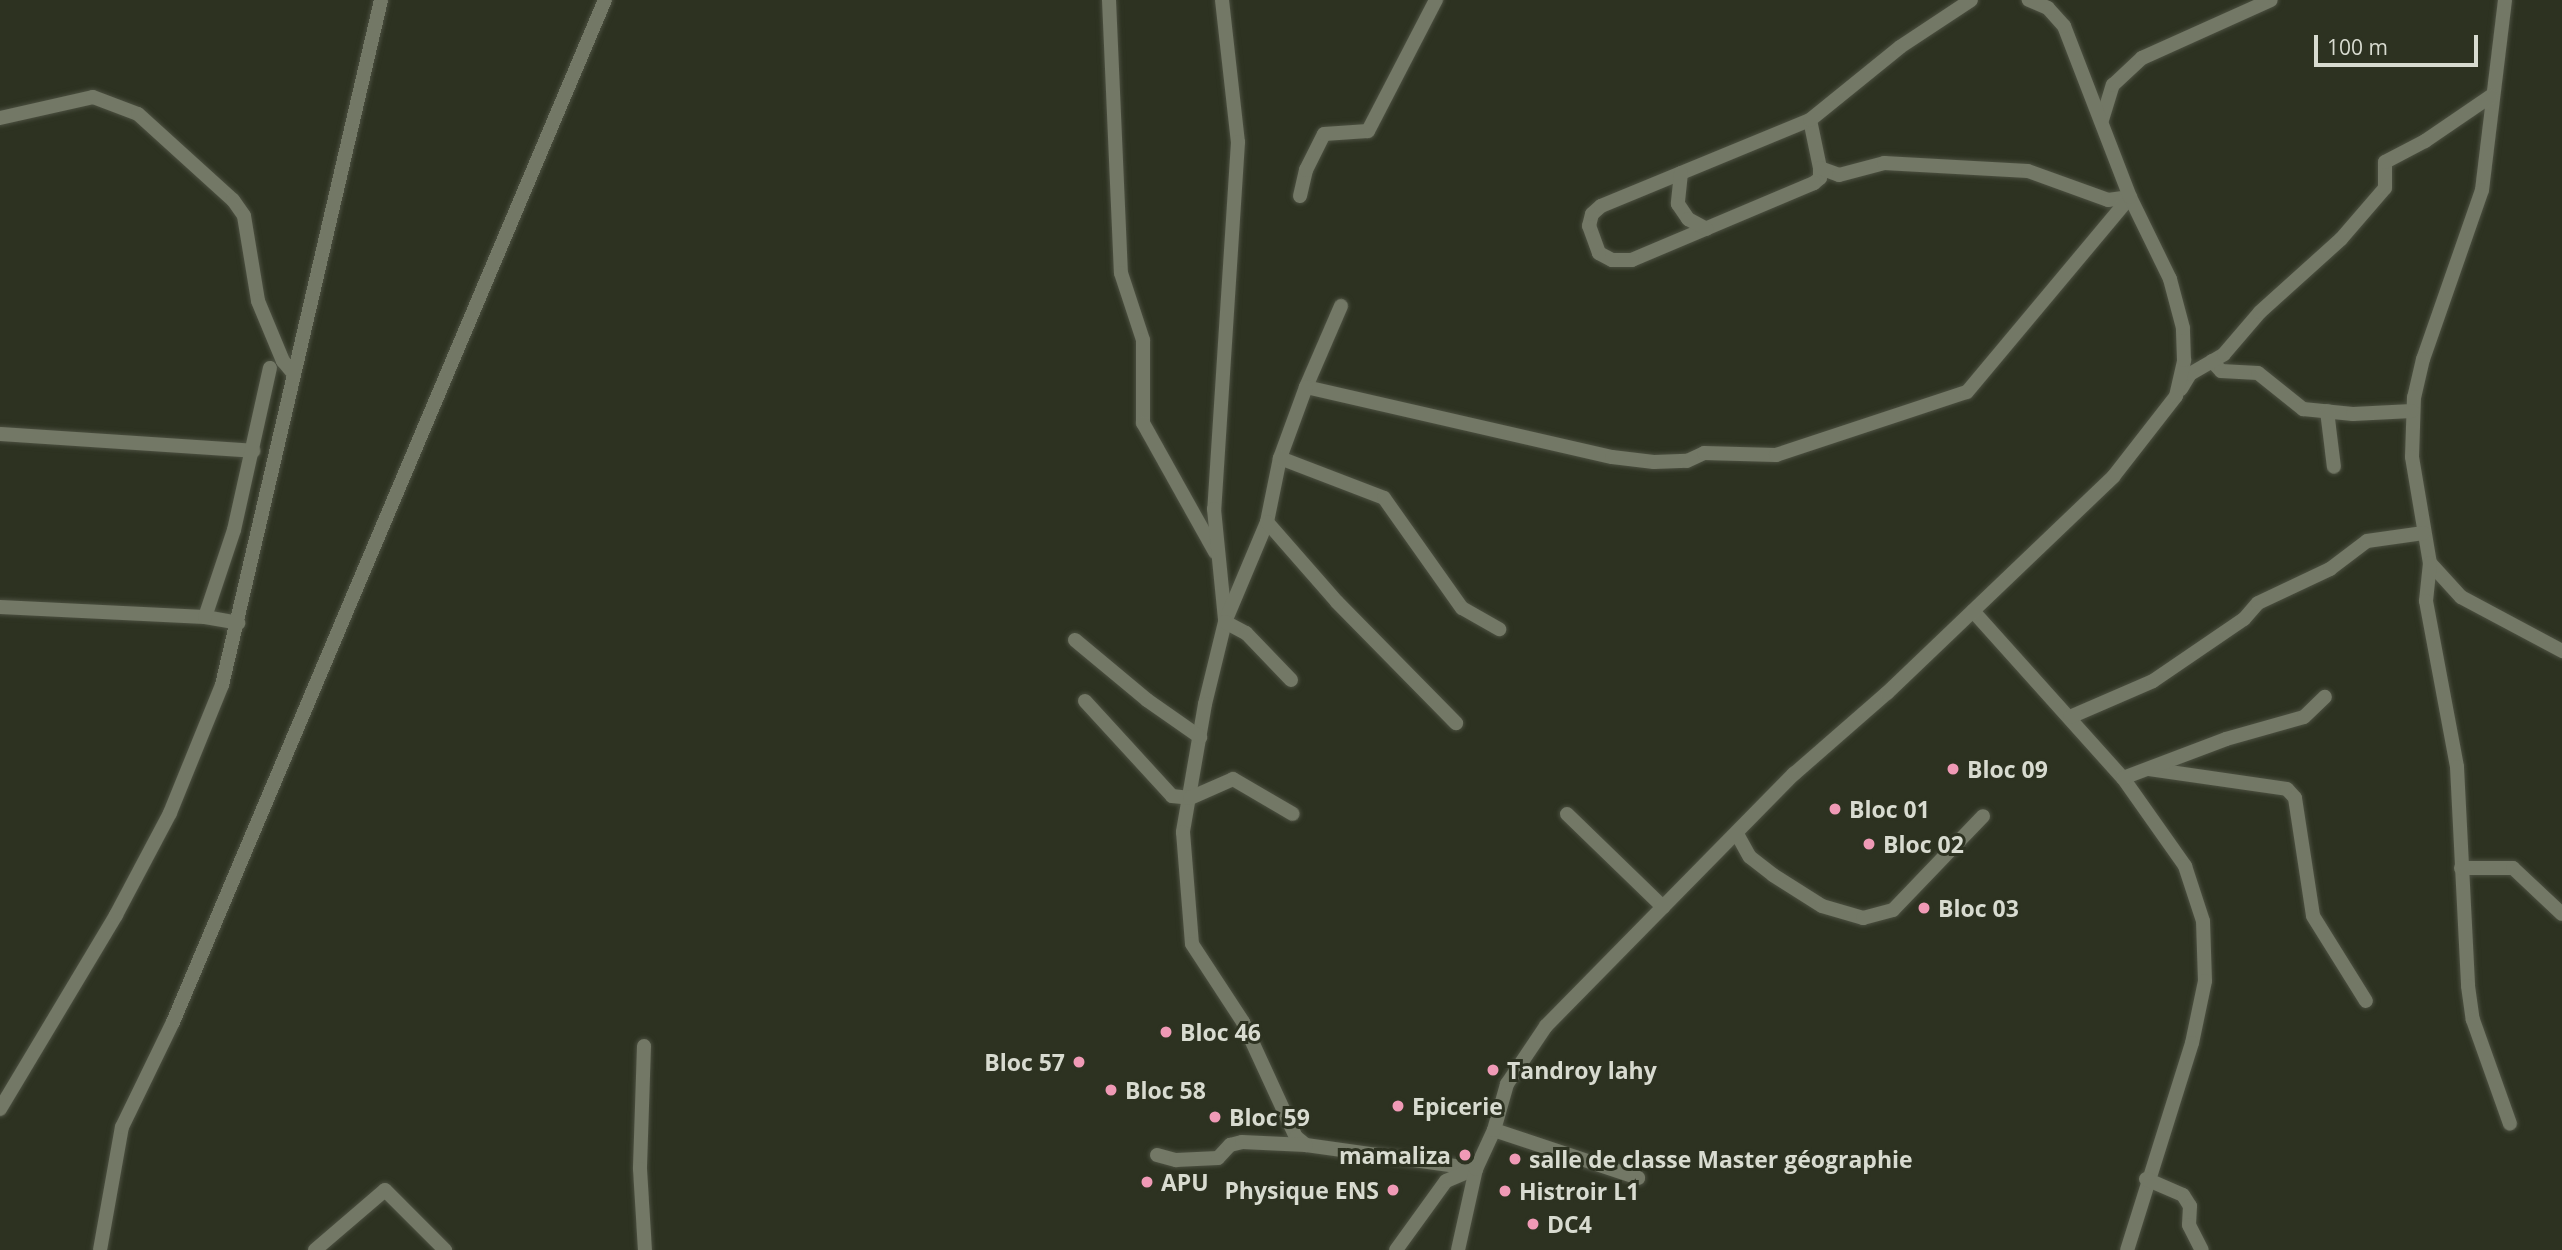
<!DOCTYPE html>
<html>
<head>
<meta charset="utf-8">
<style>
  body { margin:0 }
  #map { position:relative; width:2562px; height:1250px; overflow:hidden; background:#2d3221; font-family:"Open Sans",sans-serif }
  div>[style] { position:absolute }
  .roads { filter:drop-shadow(0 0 2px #4c5041) drop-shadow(0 0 2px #4c5041) }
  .minor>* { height:14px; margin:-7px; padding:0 7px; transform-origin:7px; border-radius:7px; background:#737866 }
  .dots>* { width:19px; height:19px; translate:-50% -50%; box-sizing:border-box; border:4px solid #2d3221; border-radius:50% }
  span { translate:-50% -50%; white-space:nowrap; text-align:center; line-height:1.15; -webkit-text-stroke:6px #2d3221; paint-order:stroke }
  .poi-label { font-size:23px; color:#d8dbd0; font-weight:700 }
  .left { translate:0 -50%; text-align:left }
  .right { translate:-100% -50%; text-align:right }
  .scale { position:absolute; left:2314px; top:35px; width:164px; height:32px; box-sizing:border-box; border:4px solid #d8dbd0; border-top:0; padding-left:9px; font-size:21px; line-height:24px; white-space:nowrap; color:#d8dbd0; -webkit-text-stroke:5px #2d3221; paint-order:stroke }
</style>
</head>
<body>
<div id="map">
  <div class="roads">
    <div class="minor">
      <div style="left:1109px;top:0;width:273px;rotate:87.5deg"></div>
      <div style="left:1121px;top:273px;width:71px;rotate:71.8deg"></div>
      <div style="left:1143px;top:340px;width:83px;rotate:90deg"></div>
      <div style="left:1143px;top:423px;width:148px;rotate:60.8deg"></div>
      <div style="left:1222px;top:0;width:143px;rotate:83.6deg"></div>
      <div style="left:1238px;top:142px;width:368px;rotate:93.7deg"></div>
      <div style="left:1214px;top:509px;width:112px;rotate:84.3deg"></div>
      <div style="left:2505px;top:0;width:191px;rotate:96.9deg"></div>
      <div style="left:2482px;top:190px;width:179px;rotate:109.2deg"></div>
      <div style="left:2423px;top:359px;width:39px;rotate:103deg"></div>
      <div style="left:2414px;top:397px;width:60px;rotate:91.9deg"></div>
      <div style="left:2412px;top:457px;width:108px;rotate:80.4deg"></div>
      <div style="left:2430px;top:563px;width:46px;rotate:47.6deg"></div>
      <div style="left:2461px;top:597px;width:115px;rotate:28.1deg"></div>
      <div style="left:0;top:118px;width:95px;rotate:-12.7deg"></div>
      <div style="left:93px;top:97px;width:48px;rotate:20.7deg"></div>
      <div style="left:138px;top:114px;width:128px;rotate:42.2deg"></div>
      <div style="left:233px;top:200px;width:19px;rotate:55deg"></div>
      <div style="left:244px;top:216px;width:86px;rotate:80.6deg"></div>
      <div style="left:258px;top:301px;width:65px;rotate:67.4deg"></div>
      <div style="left:283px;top:361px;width:16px;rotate:50deg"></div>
      <div style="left:1810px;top:120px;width:49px;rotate:78.2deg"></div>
      <div style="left:1820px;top:168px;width:10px;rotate:90deg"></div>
      <div style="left:1820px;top:178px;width:8px;rotate:140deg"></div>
      <div style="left:1814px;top:183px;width:198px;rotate:157.1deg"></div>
      <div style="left:1632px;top:260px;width:20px;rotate:180deg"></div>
      <div style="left:1612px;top:260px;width:15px;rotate:-152deg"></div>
      <div style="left:1599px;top:253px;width:29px;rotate:-110deg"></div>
      <div style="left:1589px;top:226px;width:12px;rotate:-76deg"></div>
      <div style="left:1592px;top:214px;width:12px;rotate:-42deg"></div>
      <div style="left:1601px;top:206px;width:226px;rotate:-22.4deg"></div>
      <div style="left:1810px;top:120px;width:116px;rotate:-39deg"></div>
      <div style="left:1900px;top:47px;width:85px;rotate:-33.5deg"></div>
      <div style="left:2102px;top:120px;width:37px;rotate:-73deg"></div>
      <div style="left:2113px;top:85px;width:40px;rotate:-43deg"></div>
      <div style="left:2142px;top:58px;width:141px;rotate:-24.2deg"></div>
      <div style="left:1820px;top:168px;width:20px;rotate:20deg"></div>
      <div style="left:1839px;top:175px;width:47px;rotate:-14.9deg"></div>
      <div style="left:1884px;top:163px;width:144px;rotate:3.2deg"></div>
      <div style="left:2028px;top:171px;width:85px;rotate:19.9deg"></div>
      <div style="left:2108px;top:200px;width:22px;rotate:-8deg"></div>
      <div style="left:1681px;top:173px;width:31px;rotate:96deg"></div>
      <div style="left:1678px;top:204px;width:18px;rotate:56deg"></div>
      <div style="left:1688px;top:219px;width:21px;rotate:28deg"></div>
      <div style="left:1300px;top:196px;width:27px;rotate:-77deg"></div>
      <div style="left:1306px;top:170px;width:40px;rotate:-63.4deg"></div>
      <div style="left:1324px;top:134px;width:44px;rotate:-3.9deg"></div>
      <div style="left:1368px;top:131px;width:148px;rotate:-62.6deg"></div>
      <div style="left:1341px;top:306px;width:88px;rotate:113.4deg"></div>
      <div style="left:1306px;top:387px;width:314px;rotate:12.9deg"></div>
      <div style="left:1612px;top:457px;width:42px;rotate:6.8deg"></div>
      <div style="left:1654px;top:462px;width:33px;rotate:-2deg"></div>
      <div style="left:1687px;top:461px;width:19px;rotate:-25deg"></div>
      <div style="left:1704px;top:453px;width:72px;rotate:1.6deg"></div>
      <div style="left:1776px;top:455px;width:201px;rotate:-18.3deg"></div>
      <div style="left:1967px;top:392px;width:254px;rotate:-50.1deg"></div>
      <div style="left:2212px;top:361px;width:13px;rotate:48deg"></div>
      <div style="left:2221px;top:371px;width:37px;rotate:3deg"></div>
      <div style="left:2258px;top:373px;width:58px;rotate:38.7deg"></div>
      <div style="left:2303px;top:409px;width:50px;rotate:5.7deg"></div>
      <div style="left:2353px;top:414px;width:59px;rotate:-2.9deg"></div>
      <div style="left:1306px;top:387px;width:76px;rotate:110.1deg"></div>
      <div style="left:1280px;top:458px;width:65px;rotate:101.5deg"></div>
      <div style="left:1267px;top:522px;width:108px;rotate:112.8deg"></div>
      <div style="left:1225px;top:622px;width:84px;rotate:103.7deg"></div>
      <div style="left:1205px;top:704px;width:130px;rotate:99.8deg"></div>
      <div style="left:1183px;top:832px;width:112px;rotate:85.4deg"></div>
      <div style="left:1192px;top:944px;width:93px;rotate:56.8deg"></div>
      <div style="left:1243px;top:1022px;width:127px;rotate:65.3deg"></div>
      <div style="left:1296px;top:1137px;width:13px;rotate:39deg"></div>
      <div style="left:1306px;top:1145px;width:172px;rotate:8deg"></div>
      <div style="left:2181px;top:389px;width:17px;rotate:-59deg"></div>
      <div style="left:2190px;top:374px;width:39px;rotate:-30deg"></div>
      <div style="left:2224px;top:354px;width:55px;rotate:-49.4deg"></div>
      <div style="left:2260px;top:312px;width:109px;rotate:-42deg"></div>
      <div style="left:2341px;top:239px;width:67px;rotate:-49.2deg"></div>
      <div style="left:2385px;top:188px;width:26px;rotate:-90deg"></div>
      <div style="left:2385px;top:162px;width:45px;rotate:-27.7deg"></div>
      <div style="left:2425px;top:141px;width:80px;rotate:-34.3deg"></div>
      <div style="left:2327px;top:411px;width:56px;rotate:82.9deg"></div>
      <div style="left:0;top:434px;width:254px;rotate:3.8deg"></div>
      <div style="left:1280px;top:458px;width:111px;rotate:21deg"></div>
      <div style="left:1384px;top:498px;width:135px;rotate:54.7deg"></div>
      <div style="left:1462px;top:608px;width:43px;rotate:29.6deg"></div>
      <div style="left:1267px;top:522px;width:106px;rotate:48.8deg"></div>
      <div style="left:1337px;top:602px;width:170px;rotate:45.5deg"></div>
      <div style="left:2430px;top:563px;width:38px;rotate:96deg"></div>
      <div style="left:2426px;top:601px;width:169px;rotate:79.4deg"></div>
      <div style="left:2457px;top:767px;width:219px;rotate:87.1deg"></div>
      <div style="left:2468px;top:986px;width:34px;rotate:82deg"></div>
      <div style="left:2473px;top:1020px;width:110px;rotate:70.4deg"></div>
      <div style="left:0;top:607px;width:205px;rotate:2.8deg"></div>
      <div style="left:205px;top:617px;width:34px;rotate:10deg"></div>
      <div style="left:1973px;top:611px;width:224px;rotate:48.1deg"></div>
      <div style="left:2123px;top:778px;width:108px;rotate:54.8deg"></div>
      <div style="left:2185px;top:866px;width:58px;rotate:71.9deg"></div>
      <div style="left:2203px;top:921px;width:60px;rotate:88.1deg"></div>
      <div style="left:2205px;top:981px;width:63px;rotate:101.8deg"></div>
      <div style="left:2192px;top:1043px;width:217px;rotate:107.4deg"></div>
      <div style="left:205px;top:617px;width:92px;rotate:-71.6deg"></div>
      <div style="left:234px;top:530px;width:166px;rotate:-77.5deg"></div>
      <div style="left:1225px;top:622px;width:24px;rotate:28deg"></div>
      <div style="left:1246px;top:633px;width:65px;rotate:46.2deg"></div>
      <div style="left:1075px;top:640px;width:94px;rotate:39.8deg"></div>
      <div style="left:1147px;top:700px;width:65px;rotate:34.9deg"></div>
      <div style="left:1085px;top:701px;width:129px;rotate:47.5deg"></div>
      <div style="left:1172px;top:796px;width:18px;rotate:6deg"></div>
      <div style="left:1190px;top:798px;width:47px;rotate:-23.8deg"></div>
      <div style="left:1233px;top:779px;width:69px;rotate:30.3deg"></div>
      <div style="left:2070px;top:717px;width:90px;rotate:-23.4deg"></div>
      <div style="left:2153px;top:681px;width:110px;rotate:-34.3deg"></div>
      <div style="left:2244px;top:619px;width:21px;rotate:-49deg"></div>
      <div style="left:2258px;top:603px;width:80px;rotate:-25.3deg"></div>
      <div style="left:2330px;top:569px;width:46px;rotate:-37.1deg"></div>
      <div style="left:2367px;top:541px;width:57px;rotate:-8.1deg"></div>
      <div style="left:2149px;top:769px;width:139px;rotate:8.2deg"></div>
      <div style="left:2287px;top:789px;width:12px;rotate:48deg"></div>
      <div style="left:2295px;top:798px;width:119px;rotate:81.3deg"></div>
      <div style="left:2313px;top:916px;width:100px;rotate:58.1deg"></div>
      <div style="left:2123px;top:778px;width:110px;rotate:-20.7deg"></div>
      <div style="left:2226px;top:739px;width:81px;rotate:-15.8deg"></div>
      <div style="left:2304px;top:717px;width:29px;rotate:-44deg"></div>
      <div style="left:1567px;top:814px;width:134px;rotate:44.1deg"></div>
      <div style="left:1737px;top:834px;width:26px;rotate:61deg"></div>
      <div style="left:1750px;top:857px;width:29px;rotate:38deg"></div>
      <div style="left:1773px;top:875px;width:58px;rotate:32.3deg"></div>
      <div style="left:1822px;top:906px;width:43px;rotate:16.3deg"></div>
      <div style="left:1863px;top:918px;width:31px;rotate:-15deg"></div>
      <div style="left:1893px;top:910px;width:130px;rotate:-46.2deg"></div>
      <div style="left:2461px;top:868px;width:52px"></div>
      <div style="left:2513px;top:868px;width:67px;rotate:43.2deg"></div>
      <div style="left:644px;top:1046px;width:123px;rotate:91.9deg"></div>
      <div style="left:640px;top:1169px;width:81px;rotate:86.5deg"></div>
      <div style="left:0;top:1109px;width:226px;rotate:-59.1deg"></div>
      <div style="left:116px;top:915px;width:115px;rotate:-62.1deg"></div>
      <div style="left:170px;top:813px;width:138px;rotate:-67.9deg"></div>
      <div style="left:222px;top:685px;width:703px;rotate:-76.93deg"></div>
      <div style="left:1494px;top:1130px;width:152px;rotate:18.4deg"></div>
      <div style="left:1157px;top:1155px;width:20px;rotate:15deg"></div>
      <div style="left:1176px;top:1160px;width:42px;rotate:-2.7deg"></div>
      <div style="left:1218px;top:1158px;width:18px;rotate:-47deg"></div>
      <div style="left:1230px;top:1145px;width:12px;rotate:-14deg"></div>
      <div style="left:1242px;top:1142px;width:64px;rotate:2.7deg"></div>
      <div style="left:2146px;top:1179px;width:40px;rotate:23.4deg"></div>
      <div style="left:2183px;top:1195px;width:13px;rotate:58deg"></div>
      <div style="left:2190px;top:1206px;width:19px;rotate:93deg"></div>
      <div style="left:2189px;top:1225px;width:28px;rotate:63deg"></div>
      <div style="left:100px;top:1250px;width:125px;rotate:-79.9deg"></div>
      <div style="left:122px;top:1127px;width:117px;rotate:-64.1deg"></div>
      <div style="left:173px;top:1022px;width:1110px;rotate:-67.09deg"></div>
      <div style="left:315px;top:1250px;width:92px;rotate:-40.6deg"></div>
      <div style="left:385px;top:1190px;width:85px;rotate:45deg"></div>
      <div style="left:1396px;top:1250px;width:85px;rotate:-54.1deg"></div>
      <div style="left:1446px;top:1181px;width:30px;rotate:-23deg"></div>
      <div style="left:1458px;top:1250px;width:83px;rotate:-77.5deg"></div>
      <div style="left:1476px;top:1169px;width:43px;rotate:-65.2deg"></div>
      <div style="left:1494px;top:1130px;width:48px;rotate:-74.2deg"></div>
      <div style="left:1507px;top:1084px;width:70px;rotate:-56.1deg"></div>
      <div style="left:1546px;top:1026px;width:354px;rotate:-45.5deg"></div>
      <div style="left:1794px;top:774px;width:123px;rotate:-41.1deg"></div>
      <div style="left:1887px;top:693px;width:313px;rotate:-43.7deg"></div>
      <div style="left:2113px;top:477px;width:103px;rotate:-52.1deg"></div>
      <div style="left:2176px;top:396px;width:37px;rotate:-77deg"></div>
      <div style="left:2184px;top:360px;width:32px;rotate:-92deg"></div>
      <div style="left:2183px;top:328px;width:51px;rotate:-104.9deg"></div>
      <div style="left:2170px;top:279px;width:91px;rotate:-116deg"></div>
      <div style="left:2130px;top:197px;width:183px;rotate:-111.1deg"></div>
      <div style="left:2064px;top:26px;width:24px;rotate:-132deg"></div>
      <div style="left:2048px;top:8px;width:21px;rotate:-157deg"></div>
    </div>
  </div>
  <div class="dots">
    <div style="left:1953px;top:769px;background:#f09ab6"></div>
    <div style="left:1835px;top:809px;background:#f09ab6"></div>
    <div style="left:1869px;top:844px;background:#f09ab6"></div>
    <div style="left:1924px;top:908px;background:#f09ab6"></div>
    <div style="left:1166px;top:1032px;background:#f09ab6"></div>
    <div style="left:1079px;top:1062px;background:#f09ab6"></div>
    <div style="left:1493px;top:1070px;background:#f09ab6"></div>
    <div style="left:1111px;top:1090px;background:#f09ab6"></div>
    <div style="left:1398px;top:1106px;background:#f09ab6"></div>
    <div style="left:1215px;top:1117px;background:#f09ab6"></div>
    <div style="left:1465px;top:1155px;background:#f09ab6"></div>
    <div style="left:1515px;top:1159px;background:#f09ab6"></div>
    <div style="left:1147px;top:1182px;background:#f09ab6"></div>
    <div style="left:1393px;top:1190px;background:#f09ab6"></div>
    <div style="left:1505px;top:1191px;background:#f09ab6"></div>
    <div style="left:1533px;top:1224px;background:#f09ab6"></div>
  </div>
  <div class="poi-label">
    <span class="left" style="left:1967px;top:769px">Bloc 09</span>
    <span class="left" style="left:1849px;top:809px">Bloc 01</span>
    <span class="left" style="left:1883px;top:844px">Bloc 02</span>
    <span class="left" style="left:1938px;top:908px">Bloc 03</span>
    <span class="left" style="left:1180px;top:1032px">Bloc 46</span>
    <span class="right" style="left:1065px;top:1062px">Bloc 57</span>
    <span class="left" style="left:1507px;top:1070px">Tandroy lahy</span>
    <span class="left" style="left:1125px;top:1090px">Bloc 58</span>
    <span class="left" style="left:1412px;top:1106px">Epicerie</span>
    <span class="left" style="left:1229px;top:1117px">Bloc 59</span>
    <span class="right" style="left:1451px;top:1155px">mamaliza</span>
    <span class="left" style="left:1529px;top:1159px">salle de classe Master géographie</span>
    <span class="left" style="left:1161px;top:1182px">APU</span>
    <span class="right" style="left:1379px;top:1190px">Physique ENS</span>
    <span class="left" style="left:1519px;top:1191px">Histroir L1</span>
    <span class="left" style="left:1547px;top:1224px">DC4</span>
  </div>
  <div class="scale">100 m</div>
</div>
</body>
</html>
